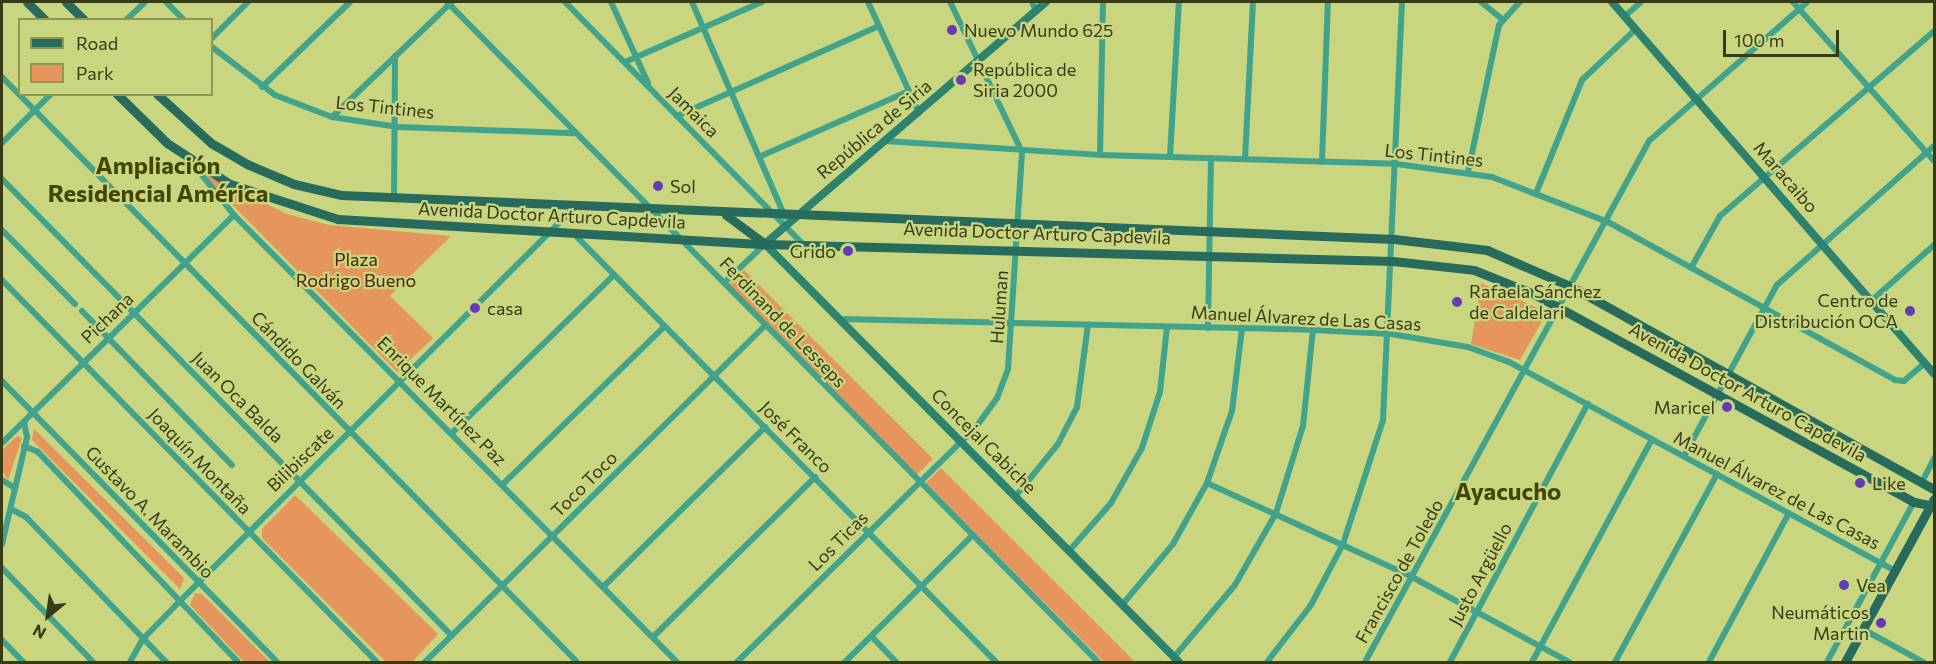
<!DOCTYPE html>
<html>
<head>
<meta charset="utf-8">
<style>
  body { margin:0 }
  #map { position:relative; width:1936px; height:664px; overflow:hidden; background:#cad580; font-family:Commissioner,sans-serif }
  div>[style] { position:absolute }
  .green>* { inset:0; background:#e6955c; transform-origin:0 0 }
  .minor>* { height:6px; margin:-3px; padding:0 3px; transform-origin:3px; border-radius:3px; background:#42a38c }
  .secondary>* { height:8px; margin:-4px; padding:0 4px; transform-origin:4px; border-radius:4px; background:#2b836f }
  .primary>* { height:9px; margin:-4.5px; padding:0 4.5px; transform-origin:4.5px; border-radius:4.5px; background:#266b5b }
  .dots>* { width:16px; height:16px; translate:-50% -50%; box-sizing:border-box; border:3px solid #cad580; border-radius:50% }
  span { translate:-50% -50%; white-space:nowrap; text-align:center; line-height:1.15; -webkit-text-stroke:4.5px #cad580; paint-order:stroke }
  .poi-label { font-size:18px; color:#373b18 }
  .left { translate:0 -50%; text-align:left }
  .right { translate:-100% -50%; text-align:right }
  .street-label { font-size:18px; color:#373b18 }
  .park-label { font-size:18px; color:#4d2502 }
  .district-label { font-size:24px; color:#414700; font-weight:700 }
  .frame { position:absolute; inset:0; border:3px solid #373b18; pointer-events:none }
  .legend { position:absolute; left:18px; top:18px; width:195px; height:78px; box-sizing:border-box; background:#cad580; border:2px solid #8f9756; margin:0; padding:8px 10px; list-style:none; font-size:18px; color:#373b18 }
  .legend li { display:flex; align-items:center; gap:12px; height:30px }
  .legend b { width:30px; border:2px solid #8f9756 }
  .north { position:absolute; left:18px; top:586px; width:60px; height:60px; -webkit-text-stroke:4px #cad580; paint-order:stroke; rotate:209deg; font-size:16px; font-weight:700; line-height:24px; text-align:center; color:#373b18 }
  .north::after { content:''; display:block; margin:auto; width:21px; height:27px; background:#373b18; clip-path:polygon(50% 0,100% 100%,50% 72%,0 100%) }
  .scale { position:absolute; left:1723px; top:30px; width:116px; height:27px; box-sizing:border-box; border:3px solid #373b18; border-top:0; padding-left:8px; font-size:18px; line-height:21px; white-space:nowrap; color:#373b18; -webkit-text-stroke:4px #cad580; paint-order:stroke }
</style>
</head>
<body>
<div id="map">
  <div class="green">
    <div style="clip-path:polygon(199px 171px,287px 214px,329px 225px,451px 236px,390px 296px,433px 338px,397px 372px)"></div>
    <div style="left:744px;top:270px;width:267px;height:23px;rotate:45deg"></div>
    <div style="clip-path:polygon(1481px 283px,1547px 312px,1520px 360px,1471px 344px)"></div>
    <div style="clip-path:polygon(34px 429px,184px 578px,180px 589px,32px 440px)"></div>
    <div style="clip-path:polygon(17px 436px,22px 438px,8px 480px,2px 470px,2px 450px)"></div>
    <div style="left:941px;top:468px;width:272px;height:22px;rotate:45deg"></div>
    <div style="clip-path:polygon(295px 495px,438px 634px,412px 662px,386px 662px,262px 538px,262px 529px)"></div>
    <div style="clip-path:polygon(195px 593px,202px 594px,270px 662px,244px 662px,190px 605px)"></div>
  </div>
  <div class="minor">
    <div style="left:166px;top:2px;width:25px;rotate:45deg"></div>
    <div style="left:447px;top:2px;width:927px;rotate:45.39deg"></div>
    <div style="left:565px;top:2px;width:338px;rotate:45.5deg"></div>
    <div style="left:611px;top:2px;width:89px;rotate:65.4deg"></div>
    <div style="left:692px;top:2px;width:234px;rotate:66.6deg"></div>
    <div style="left:868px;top:2px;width:122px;rotate:65.3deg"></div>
    <div style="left:1032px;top:2px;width:10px;rotate:66deg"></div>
    <div style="left:1481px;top:2px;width:26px;rotate:39deg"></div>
    <div style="left:1793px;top:2px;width:213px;rotate:48.4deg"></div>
    <div style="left:1625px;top:16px;width:21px;rotate:-41deg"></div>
    <div style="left:126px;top:20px;width:26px;rotate:-43deg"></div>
    <div style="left:212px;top:38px;width:51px;rotate:-45deg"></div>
    <div style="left:212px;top:47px;width:79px;rotate:37.3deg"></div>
    <div style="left:275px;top:95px;width:61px;rotate:21.1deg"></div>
    <div style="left:332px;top:117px;width:67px;rotate:8.6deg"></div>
    <div style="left:398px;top:127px;width:176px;rotate:2deg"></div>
    <div style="left:625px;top:62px;width:150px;rotate:-23.7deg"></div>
    <div style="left:2px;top:77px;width:820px;rotate:45.49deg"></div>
    <div style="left:262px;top:87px;width:122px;rotate:-44deg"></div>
    <div style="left:677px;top:116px;width:221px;rotate:-24deg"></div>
    <div style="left:332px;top:117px;width:166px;rotate:-43.8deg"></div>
    <div style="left:885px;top:141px;width:215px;rotate:3.7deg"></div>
    <div style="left:1100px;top:155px;width:296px;rotate:1.7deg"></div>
    <div style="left:1396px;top:164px;width:97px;rotate:7.7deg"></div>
    <div style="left:1492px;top:177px;width:124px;rotate:21.2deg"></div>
    <div style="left:1608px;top:222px;width:328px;rotate:28.8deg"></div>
    <div style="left:1895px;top:380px;width:9px;rotate:6deg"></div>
    <div style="left:1904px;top:381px;width:28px;rotate:-41deg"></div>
    <div style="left:2px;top:143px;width:69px;rotate:-45deg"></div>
    <div style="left:1100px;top:155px;width:153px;rotate:-88.9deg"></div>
    <div style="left:761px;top:156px;width:159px;rotate:-23.7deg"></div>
    <div style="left:1170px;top:156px;width:154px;rotate:-86.7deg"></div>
    <div style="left:189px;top:159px;width:72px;rotate:51.2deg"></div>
    <div style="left:234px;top:215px;width:629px;rotate:45.26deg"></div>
    <div style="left:1245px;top:159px;width:157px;rotate:-87.1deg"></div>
    <div style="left:1322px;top:162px;width:160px;rotate:-87.9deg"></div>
    <div style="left:1468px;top:172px;width:150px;rotate:-78.1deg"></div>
    <div style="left:1499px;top:25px;width:31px;rotate:-48deg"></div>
    <div style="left:2px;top:179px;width:641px;rotate:45.44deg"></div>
    <div style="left:1537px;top:191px;width:120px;rotate:-67.9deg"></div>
    <div style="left:1582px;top:80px;width:74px;rotate:-43.4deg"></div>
    <div style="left:394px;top:199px;width:143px;rotate:-89.6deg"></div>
    <div style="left:2px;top:230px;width:104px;rotate:45.4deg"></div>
    <div style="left:573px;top:233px;width:602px;rotate:45.4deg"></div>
    <div style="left:1691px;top:268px;width:60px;rotate:-60.9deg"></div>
    <div style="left:1720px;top:216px;width:283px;rotate:-40.8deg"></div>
    <div style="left:2px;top:280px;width:535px;rotate:45.53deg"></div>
    <div style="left:724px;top:283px;width:57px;rotate:-43.6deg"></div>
    <div style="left:1871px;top:301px;width:84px;rotate:-41.6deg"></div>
    <div style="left:82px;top:311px;width:215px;rotate:45.8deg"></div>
    <div style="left:840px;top:319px;width:473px;rotate:1.3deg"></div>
    <div style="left:1313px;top:330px;width:78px;rotate:2.9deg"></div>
    <div style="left:1391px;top:334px;width:78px;rotate:9.6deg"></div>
    <div style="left:1468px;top:347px;width:44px;rotate:20.1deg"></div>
    <div style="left:1509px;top:362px;width:439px;rotate:28.4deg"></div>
    <div style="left:1208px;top:328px;width:170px;rotate:-89deg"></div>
    <div style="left:2px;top:381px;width:393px;rotate:45.6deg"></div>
    <div style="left:453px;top:432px;width:225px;rotate:-44.3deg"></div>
    <div style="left:2px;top:443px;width:325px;rotate:-44.5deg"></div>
    <div style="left:24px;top:446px;width:15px;rotate:23deg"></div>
    <div style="left:38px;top:452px;width:290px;rotate:46.4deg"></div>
    <div style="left:1684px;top:456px;width:195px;rotate:-61.5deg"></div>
    <div style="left:1777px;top:285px;width:210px;rotate:-41.5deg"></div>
    <div style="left:2px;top:480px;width:15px;rotate:32deg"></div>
    <div style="left:1922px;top:482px;width:27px;rotate:-63deg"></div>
    <div style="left:1207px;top:483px;width:226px;rotate:24.6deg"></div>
    <div style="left:1412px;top:577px;width:179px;rotate:28.4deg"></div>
    <div style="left:503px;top:484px;width:225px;rotate:-44.3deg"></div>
    <div style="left:1015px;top:497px;width:68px;rotate:-50.9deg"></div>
    <div style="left:1058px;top:444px;width:42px;rotate:-62.8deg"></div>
    <div style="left:1077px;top:407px;width:83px;rotate:-82.4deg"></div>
    <div style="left:11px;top:509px;width:17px;rotate:28deg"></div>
    <div style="left:26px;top:517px;width:202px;rotate:46deg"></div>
    <div style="left:2px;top:544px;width:110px;rotate:-76.8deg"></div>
    <div style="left:27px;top:437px;width:15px;rotate:-101deg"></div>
    <div style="left:1069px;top:551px;width:64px;rotate:-48.8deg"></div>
    <div style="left:1111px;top:503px;width:63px;rotate:-60.6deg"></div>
    <div style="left:1142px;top:448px;width:59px;rotate:-72.2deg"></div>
    <div style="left:1160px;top:392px;width:65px;rotate:-83.9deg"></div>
    <div style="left:2px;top:568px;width:131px;rotate:45.9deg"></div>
    <div style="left:603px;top:587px;width:228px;rotate:-44.6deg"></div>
    <div style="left:1122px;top:605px;width:80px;rotate:-50.1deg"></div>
    <div style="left:1173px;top:544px;width:70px;rotate:-60.9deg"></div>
    <div style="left:1207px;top:483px;width:76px;rotate:-70.9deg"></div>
    <div style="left:1232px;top:411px;width:84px;rotate:-83.1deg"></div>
    <div style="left:1868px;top:632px;width:63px;rotate:28.6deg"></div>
    <div style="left:871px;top:636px;width:36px;rotate:46deg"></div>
    <div style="left:653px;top:637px;width:228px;rotate:-44.6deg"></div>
    <div style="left:2px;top:640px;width:30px;rotate:46deg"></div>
    <div style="left:1174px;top:657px;width:94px;rotate:-49.7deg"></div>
    <div style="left:1235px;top:585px;width:83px;rotate:-60.3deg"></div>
    <div style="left:1276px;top:513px;width:91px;rotate:-72.8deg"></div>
    <div style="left:1303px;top:426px;width:97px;rotate:-84.1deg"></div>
    <div style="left:130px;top:662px;width:26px;rotate:-61deg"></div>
    <div style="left:143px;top:639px;width:53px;rotate:-45.8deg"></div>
    <div style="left:180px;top:601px;width:559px;rotate:-44.93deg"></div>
    <div style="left:425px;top:662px;width:478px;rotate:-44.7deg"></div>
    <div style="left:737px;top:662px;width:335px;rotate:-44.5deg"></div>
    <div style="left:976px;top:427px;width:36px;rotate:-54deg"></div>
    <div style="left:997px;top:398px;width:31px;rotate:-69deg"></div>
    <div style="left:1008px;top:369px;width:217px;rotate:-86.3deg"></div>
    <div style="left:1022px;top:152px;width:166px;rotate:-115.6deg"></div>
    <div style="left:845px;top:662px;width:180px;rotate:-44.8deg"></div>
    <div style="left:1267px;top:662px;width:72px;rotate:-52.3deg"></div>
    <div style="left:1311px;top:605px;width:69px;rotate:-62.3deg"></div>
    <div style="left:1343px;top:544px;width:130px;rotate:-72.1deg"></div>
    <div style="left:1383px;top:420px;width:418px;rotate:-87.4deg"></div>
    <div style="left:1365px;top:662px;width:593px;rotate:-61.4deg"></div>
    <div style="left:1649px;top:141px;width:210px;rotate:-41.3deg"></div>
    <div style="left:1450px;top:662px;width:293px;rotate:-61.9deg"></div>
    <div style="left:1532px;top:662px;width:253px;rotate:-61.7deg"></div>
    <div style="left:1615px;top:662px;width:214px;rotate:-61.5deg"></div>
    <div style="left:1709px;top:662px;width:169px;rotate:-61.8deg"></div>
    <div style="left:1827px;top:662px;width:182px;rotate:-61.5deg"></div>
  </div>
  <div class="secondary">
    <div style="left:1046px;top:2px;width:371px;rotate:139.3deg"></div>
    <div style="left:765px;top:244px;width:588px;rotate:45.28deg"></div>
    <div style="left:1612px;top:2px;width:492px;rotate:49.1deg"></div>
  </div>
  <div class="primary">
    <div style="left:27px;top:2px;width:25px;rotate:45deg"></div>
    <div style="left:66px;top:2px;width:25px;rotate:45deg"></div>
    <div style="left:117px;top:94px;width:70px;rotate:44.4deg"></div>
    <div style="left:167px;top:143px;width:75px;rotate:33.1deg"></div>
    <div style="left:230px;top:184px;width:114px;rotate:18deg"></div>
    <div style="left:338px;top:219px;width:428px;rotate:3.4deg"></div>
    <div style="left:765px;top:244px;width:628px;rotate:1.55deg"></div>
    <div style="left:1393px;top:261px;width:81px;rotate:6.3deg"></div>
    <div style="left:1474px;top:270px;width:65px;rotate:21.8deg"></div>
    <div style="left:1534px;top:294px;width:433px;rotate:28.7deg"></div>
    <div style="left:1914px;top:502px;width:20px;rotate:11deg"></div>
    <div style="left:157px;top:94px;width:73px;rotate:42.2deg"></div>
    <div style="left:211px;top:143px;width:42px;rotate:30.3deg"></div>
    <div style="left:247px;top:164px;width:51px;rotate:23.1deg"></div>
    <div style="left:294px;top:184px;width:48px;rotate:13.2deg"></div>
    <div style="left:341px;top:195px;width:1054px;rotate:2.39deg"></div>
    <div style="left:1394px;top:239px;width:94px;rotate:6.7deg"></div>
    <div style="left:1487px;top:250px;width:93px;rotate:23.5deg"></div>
    <div style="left:1572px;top:287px;width:415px;rotate:29.2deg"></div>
    <div style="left:726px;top:215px;width:49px;rotate:36.6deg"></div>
    <div style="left:1845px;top:662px;width:186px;rotate:-61.4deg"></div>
  </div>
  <div class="dots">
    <div style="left:952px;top:30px;background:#653bb3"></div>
    <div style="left:961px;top:80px;background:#653bb3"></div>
    <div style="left:658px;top:186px;background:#653bb3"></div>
    <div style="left:848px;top:251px;background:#653bb3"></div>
    <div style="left:1457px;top:302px;background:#653bb3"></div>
    <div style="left:475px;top:308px;background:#653bb3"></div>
    <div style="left:1910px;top:311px;background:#653bb3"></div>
    <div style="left:1727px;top:407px;background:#653bb3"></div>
    <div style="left:1860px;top:483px;background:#653bb3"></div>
    <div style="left:1844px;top:585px;background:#653bb3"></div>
    <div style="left:1881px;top:623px;background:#653bb3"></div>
  </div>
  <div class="poi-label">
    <span class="left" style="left:964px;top:30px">Nuevo Mundo 625</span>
    <span class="left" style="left:973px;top:80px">República de<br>Siria 2000</span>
    <span class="left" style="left:670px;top:186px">Sol</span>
    <span class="right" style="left:836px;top:251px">Grido</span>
    <span class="left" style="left:1469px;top:302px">Rafaela Sánchez<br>de Caldelari</span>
    <span class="right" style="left:1898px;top:311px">Centro de<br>Distribución OCA</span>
    <span class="left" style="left:487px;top:308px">casa</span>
    <span class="right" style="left:1715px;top:407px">Maricel</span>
    <span class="left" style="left:1872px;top:483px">Like</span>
    <span class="left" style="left:1856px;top:585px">Vea</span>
    <span class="right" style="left:1869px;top:623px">Neumáticos<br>Martin</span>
  </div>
  <div class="street-label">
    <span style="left:385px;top:107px;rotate:6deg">Los Tintines</span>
    <span style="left:694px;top:112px;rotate:45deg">Jamaica</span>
    <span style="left:874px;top:129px;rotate:-40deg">República de Siria</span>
    <span style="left:1434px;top:155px;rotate:6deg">Los Tintines</span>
    <span style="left:1786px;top:177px;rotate:49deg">Maracaibo</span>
    <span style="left:552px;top:215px;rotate:3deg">Avenida Doctor Arturo Capdevila</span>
    <span style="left:1037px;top:233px;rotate:2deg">Avenida Doctor Arturo Capdevila</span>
    <span style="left:999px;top:307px;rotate:-86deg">Huluman</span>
    <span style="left:107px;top:318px;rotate:-44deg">Pichana</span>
    <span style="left:1306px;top:318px;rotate:3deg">Manuel Álvarez de Las Casas</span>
    <span style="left:783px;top:322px;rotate:46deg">Ferdinand de Lesseps</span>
    <span style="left:299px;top:360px;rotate:46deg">Cándido Galván</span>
    <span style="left:1748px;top:392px;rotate:29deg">Avenida Doctor Arturo Capdevila</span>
    <span style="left:238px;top:397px;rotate:45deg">Juan Oca Balda</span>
    <span style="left:442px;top:401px;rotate:45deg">Enrique Martínez Paz</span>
    <span style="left:796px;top:437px;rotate:45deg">José Franco</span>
    <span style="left:984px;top:441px;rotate:45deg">Concejal Cabiche</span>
    <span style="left:300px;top:459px;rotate:-44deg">Bilibiscate</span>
    <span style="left:200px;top:461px;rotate:46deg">Joaquín Montaña</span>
    <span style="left:584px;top:484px;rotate:-45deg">Toco Toco</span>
    <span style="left:1777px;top:490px;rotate:28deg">Manuel Álvarez de Las Casas</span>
    <span style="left:150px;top:512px;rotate:46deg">Gustavo A. Marambio</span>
    <span style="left:838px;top:541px;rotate:-45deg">Los Ticas</span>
    <span style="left:1399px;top:571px;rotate:-61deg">Francisco de Toledo</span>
    <span style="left:1480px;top:574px;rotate:-62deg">Justo Argüello</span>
  </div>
  <div class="park-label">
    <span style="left:356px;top:270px">Plaza<br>Rodrigo Bueno</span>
  </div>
  <div class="district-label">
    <span style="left:158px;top:179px">Ampliación<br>Residencial América</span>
    <span style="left:1508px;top:491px">Ayacucho</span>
  </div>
  <div class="frame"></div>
  <ul class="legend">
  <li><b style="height:8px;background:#266b5b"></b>Road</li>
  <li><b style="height:16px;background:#e6955c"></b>Park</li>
  </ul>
  <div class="north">N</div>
  <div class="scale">100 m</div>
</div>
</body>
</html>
